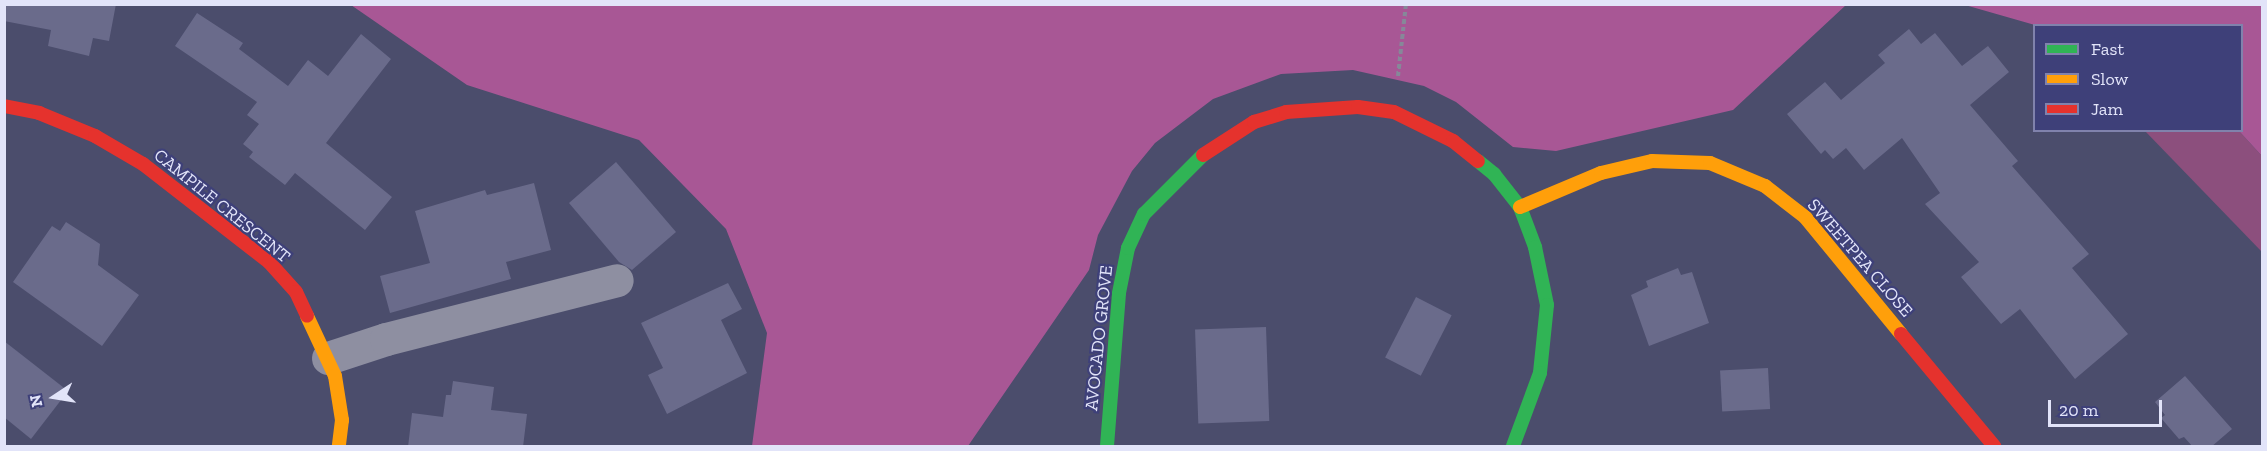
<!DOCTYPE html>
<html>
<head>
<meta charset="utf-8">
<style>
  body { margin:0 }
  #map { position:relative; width:2267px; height:451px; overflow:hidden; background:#4b4d6c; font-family:"Zilla Slab",serif }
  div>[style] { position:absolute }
  .green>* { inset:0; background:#8c4f7d }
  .forest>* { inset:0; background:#a85795 }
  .building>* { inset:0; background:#6a6b8b; transform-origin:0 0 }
  .path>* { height:4px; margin-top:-2px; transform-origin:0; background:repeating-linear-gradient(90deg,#868899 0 4.5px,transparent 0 7.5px) }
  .street>* { height:33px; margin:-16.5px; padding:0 16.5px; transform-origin:16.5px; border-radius:16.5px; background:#8e8fa1 }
  .fast>* { height:14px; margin:-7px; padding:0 7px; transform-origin:7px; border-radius:7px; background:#30b455 }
  .slow>* { height:14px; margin:-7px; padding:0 7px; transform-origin:7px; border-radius:7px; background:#ff9f0a }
  .jam>* { height:14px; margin:-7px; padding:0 7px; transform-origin:7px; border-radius:7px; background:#e5322d }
  span { translate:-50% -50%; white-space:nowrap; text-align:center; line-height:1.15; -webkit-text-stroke:4.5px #3e4079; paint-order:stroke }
  .street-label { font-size:18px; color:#e2e4f9 }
  .frame { position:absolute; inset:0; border:6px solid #e2e4f9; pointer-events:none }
  .legend { position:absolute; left:2033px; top:24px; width:210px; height:108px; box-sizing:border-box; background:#3e4079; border:2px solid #8082ac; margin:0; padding:8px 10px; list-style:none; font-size:18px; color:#e2e4f9 }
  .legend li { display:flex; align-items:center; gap:12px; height:30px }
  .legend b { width:30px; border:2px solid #8082ac }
  .north { position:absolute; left:24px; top:367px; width:60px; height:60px; -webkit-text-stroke:4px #3e4079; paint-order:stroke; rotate:258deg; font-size:16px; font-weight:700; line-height:24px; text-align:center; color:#e2e4f9 }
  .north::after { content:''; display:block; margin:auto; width:21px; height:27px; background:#e2e4f9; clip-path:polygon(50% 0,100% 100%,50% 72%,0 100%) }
  .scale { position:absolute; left:2048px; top:400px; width:114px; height:27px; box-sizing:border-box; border:3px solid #e2e4f9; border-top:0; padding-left:8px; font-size:18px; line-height:21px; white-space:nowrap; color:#e2e4f9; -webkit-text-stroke:4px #3e4079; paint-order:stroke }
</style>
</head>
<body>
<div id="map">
  <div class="green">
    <div style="clip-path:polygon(2145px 131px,2239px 131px,2262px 156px,2262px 252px)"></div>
  </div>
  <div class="forest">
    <div style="clip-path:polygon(351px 5px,1846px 5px,1733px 110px,1556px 151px,1513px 147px,1456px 102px,1424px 86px,1353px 70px,1281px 74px,1213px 99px,1155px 143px,1132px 171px,1098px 235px,1089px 270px,968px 446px,752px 446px,767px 333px,726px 229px,639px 140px,467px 85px)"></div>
    <div style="clip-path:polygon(1965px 5px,2262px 5px,2262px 156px,2239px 131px,2242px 26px,2035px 25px)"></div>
  </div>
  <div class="building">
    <div style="clip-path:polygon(4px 4px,116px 4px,109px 41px,93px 38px,89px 56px,48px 46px,51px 30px,4px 21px)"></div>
    <div style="clip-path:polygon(197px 13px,243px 43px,239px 49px,288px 86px,308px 60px,328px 76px,361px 34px,391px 59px,326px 143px,392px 197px,365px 230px,295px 173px,285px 185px,249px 157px,253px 152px,243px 144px,259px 124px,247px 115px,257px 102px,175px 46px)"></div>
    <div style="clip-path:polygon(1909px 29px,1921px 44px,1935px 33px,1962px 66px,1988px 46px,2009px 72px,1970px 105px,2018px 161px,2012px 166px,2089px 254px,2072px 268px,2128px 334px,2075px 379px,2020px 309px,2001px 324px,1961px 277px,1979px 262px,1925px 204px,1940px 193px,1902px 138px,1864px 170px,1846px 148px,1833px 159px,1825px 150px,1821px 154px,1787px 114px,1825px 82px,1841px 100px,1885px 63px,1878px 55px)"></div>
    <div style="clip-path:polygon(616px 162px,676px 232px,632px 270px,619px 262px,569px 203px)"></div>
    <div style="clip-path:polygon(534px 183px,551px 250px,506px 262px,511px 279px,390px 313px,380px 276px,430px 263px,415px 211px,485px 190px,487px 195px)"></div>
    <div style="clip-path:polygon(66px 222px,100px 244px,98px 265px,139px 295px,102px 346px,13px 282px,52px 226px,60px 231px)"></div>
    <div style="clip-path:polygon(1678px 268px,1681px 275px,1692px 272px,1709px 323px,1649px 346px,1631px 295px,1648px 287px,1646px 281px)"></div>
    <div style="clip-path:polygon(728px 283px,742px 309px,721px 320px,747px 373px,667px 414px,648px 375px,663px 368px,641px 323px)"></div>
    <div style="left:1416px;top:297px;width:40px;height:68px;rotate:27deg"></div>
    <div style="left:1266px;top:327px;width:94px;height:71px;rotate:88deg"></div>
    <div style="clip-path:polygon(4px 341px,68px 391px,31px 439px,4px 417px)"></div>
    <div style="left:1768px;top:368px;width:41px;height:48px;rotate:87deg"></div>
    <div style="clip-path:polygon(2185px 376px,2232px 429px,2211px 447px,2193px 447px,2184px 437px,2179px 439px,2161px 418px,2165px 415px,2155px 402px)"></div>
    <div style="clip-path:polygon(453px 381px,494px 387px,491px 410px,527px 414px,523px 447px,408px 447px,412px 413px,443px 417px,446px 395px,451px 395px)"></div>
  </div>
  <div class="path">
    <div style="left:1398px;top:76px;width:72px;rotate:-83.7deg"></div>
  </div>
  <div class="street">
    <div style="left:328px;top:358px;width:61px;rotate:-18.1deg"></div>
    <div style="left:386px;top:339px;width:238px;rotate:-14.3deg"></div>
  </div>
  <div class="fast">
    <div style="left:1478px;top:161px;width:21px;rotate:39deg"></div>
    <div style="left:1494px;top:174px;width:42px;rotate:51.8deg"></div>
    <div style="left:1520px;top:207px;width:43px;rotate:69.4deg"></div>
    <div style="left:1535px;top:247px;width:59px;rotate:78.3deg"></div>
    <div style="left:1547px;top:305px;width:68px;rotate:95.9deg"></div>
    <div style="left:1540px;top:373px;width:78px;rotate:110.3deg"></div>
    <div style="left:1107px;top:446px;width:153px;rotate:-85.5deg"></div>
    <div style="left:1119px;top:293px;width:46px;rotate:-78.7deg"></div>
    <div style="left:1128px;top:248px;width:38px;rotate:-65deg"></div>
    <div style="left:1144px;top:214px;width:83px;rotate:-45deg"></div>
  </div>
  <div class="slow">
    <div style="left:1520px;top:207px;width:88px;rotate:-22.8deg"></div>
    <div style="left:1601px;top:173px;width:52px;rotate:-13.2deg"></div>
    <div style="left:1652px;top:161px;width:58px;rotate:2deg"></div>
    <div style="left:1710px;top:163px;width:60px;rotate:22.7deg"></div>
    <div style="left:1765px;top:186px;width:51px;rotate:37.8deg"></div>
    <div style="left:1805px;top:217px;width:151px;rotate:50.6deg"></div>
    <div style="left:307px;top:316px;width:66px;rotate:65deg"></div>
    <div style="left:335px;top:376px;width:45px;rotate:81deg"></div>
    <div style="left:342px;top:420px;width:26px;rotate:97deg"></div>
  </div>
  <div class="jam">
    <div style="left:4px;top:106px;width:36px;rotate:11deg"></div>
    <div style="left:39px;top:113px;width:61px;rotate:22.3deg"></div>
    <div style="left:95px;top:136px;width:56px;rotate:30.3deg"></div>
    <div style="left:143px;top:164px;width:160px;rotate:37.9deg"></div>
    <div style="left:269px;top:262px;width:40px;rotate:48deg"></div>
    <div style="left:296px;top:292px;width:26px;rotate:65deg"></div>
    <div style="left:1203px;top:155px;width:61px;rotate:-32.9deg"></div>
    <div style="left:1254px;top:122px;width:34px;rotate:-17deg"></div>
    <div style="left:1286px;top:112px;width:72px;rotate:-4deg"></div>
    <div style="left:1358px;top:107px;width:36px;rotate:8deg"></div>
    <div style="left:1394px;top:112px;width:66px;rotate:26.2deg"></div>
    <div style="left:1453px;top:141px;width:32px;rotate:39deg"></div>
    <div style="left:1901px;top:334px;width:146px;rotate:50.3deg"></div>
  </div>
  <div class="street-label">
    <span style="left:222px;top:206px;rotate:39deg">CAMPILE CRESCENT</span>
    <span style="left:1860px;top:258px;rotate:49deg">SWEETPEA CLOSE</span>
    <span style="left:1099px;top:338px;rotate:-84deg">AVOCADO GROVE</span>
  </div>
  <div class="frame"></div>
  <ul class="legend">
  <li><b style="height:8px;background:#30b455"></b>Fast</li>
  <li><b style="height:8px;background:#ff9f0a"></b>Slow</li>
  <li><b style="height:8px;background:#e5322d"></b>Jam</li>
  </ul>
  <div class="north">N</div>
  <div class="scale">20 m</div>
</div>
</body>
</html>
